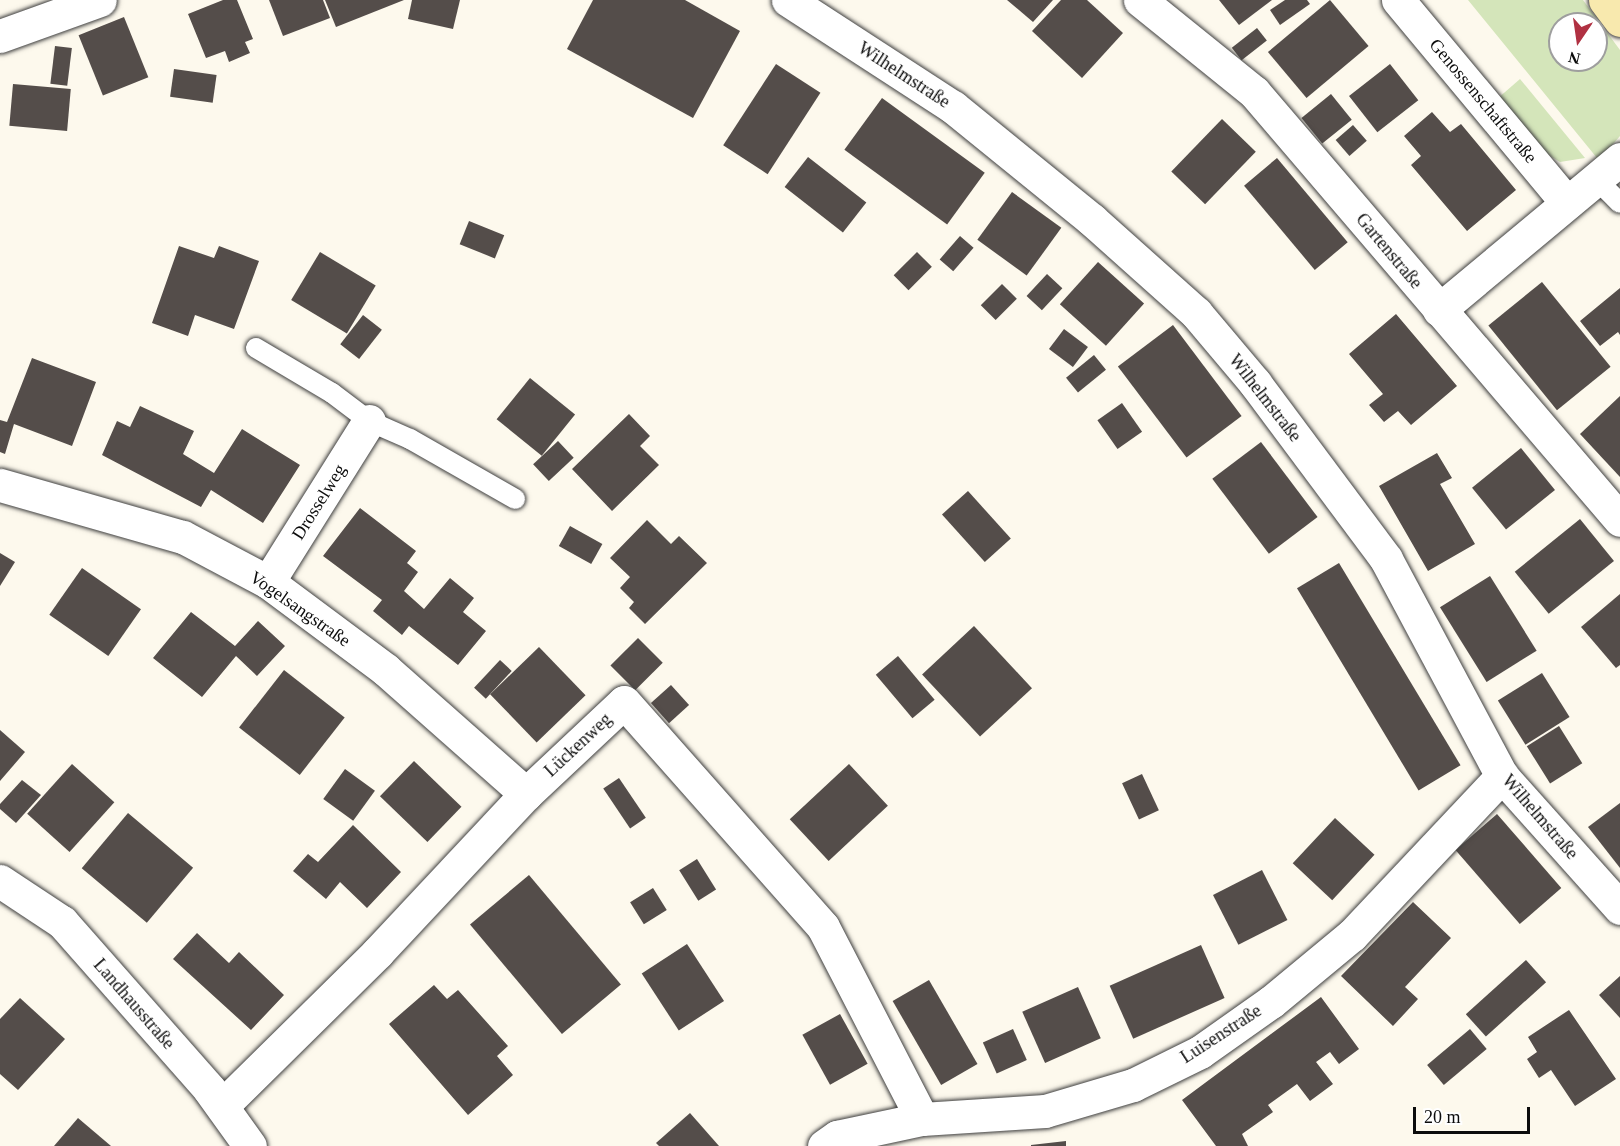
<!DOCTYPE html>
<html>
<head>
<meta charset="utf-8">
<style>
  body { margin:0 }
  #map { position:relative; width:1620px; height:1146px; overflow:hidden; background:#fdf9ed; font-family:"Times New Roman",serif }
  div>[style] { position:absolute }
  .green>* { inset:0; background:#d4e5ba }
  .building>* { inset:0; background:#544d4a; transform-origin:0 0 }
  .roads { filter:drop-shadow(0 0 2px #3f3f3f) drop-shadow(0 0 2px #3f3f3f) }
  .lane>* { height:20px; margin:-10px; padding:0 10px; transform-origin:10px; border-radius:10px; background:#fff }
  .street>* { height:33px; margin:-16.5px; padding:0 16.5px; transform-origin:16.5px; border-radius:16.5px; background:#fff }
  .secondary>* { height:33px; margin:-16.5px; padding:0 16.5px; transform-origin:16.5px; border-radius:16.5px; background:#f8e9ae }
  span { translate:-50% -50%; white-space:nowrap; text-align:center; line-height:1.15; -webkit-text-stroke:6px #fff; paint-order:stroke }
  .street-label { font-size:18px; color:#0c0c0c }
  .north { position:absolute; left:1548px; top:12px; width:60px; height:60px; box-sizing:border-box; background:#fff; border:2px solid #9e9e9e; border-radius:50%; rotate:193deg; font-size:16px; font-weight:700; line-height:24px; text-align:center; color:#0c0c0c }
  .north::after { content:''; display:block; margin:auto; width:21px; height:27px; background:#b03142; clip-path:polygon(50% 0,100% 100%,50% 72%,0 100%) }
  .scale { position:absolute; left:1413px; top:1107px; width:117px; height:27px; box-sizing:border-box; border:3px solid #0c0c0c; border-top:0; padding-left:8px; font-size:18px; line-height:21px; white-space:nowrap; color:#0c0c0c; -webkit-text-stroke:4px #fff; paint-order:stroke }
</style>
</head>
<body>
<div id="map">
  <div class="green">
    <div style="clip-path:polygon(evenodd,1468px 0,1583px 0,1620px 50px,1620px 136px,1607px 151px,1597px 158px,1468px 0,1560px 24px,1596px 24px,1596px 60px,1560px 60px,1560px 24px)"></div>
    <div style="clip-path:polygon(1520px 79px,1585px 158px,1560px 162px,1545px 153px,1497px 99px)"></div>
  </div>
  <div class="building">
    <div style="clip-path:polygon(223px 0,237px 0,253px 39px,245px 42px,250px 53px,229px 62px,225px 51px,206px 58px,188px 14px)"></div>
    <div style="clip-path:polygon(269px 0,323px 0,330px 18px,283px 36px)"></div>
    <div style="clip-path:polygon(325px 0,404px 0,336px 27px)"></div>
    <div style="clip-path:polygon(412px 0,460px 0,453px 29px,408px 19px)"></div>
    <div style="clip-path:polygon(593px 0,685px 0,740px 31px,693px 118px,567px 49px)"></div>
    <div style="clip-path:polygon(1007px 0,1053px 0,1033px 22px)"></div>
    <div style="clip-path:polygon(1061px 0,1087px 0,1123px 33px,1082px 78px,1032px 31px)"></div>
    <div style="clip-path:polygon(1219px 0,1272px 0,1239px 25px)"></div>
    <div style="clip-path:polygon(1285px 0,1307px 0,1310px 4px,1280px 25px,1270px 10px)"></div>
    <div style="left:1330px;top:0;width:60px;height:81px;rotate:50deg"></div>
    <div style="left:124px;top:17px;width:65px;height:49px;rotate:68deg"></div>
    <div style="left:1257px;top:28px;width:16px;height:32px;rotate:52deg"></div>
    <div style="left:55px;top:46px;width:17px;height:38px;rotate:7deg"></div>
    <div style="left:776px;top:64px;width:53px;height:97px;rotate:33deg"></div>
    <div style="left:1390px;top:64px;width:46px;height:52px;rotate:52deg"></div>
    <div style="left:174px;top:69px;width:43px;height:28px;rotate:8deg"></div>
    <div style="left:13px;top:84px;width:58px;height:42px;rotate:5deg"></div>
    <div style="left:1331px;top:94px;width:33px;height:38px;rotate:51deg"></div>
    <div style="left:882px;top:98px;width:127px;height:64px;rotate:36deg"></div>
    <div style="clip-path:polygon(1432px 112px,1450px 132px,1461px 124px,1516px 190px,1467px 231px,1411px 165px,1421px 156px,1404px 136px)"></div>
    <div style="left:1222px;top:119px;width:47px;height:73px;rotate:44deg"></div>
    <div style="left:1353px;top:125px;width:21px;height:23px;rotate:49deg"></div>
    <div style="left:808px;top:157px;width:74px;height:38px;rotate:38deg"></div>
    <div style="left:1277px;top:158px;width:110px;height:43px;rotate:50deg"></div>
    <div style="left:1012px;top:192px;width:61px;height:59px;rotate:36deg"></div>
    <div style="left:469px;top:221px;width:38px;height:25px;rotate:22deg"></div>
    <div style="left:960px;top:236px;width:18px;height:31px;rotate:41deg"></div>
    <div style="clip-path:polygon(179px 246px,214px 258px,219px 246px,259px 261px,234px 329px,195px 315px,188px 336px,152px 323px)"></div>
    <div style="left:320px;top:252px;width:65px;height:56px;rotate:31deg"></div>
    <div style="left:917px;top:252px;width:21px;height:33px;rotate:45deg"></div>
    <div style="left:1098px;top:262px;width:62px;height:57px;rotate:42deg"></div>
    <div style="left:1047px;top:274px;width:21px;height:30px;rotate:43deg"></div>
    <div style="left:1542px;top:282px;width:109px;height:69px;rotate:51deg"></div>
    <div style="left:1002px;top:284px;width:21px;height:30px;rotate:45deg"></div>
    <div style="clip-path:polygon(1620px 288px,1620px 335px,1618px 332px,1600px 346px,1580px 321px)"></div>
    <div style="clip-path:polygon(1396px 314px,1457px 386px,1411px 425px,1398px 411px,1384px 422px,1369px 405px,1383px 394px,1349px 354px)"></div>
    <div style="left:363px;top:315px;width:24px;height:37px;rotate:38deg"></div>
    <div style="left:1173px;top:325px;width:114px;height:69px;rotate:53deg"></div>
    <div style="left:1064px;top:329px;width:30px;height:25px;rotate:37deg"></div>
    <div style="left:1094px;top:355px;width:19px;height:36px;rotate:51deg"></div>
    <div style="clip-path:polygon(32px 358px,96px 382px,72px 446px,14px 424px,5px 454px,0 452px,0 420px,7px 422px)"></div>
    <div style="left:530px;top:378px;width:58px;height:53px;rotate:39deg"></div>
    <div style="clip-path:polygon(1620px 396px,1620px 477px,1580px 434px)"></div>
    <div style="left:1122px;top:403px;width:35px;height:30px;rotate:55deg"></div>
    <div style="clip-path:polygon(140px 406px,194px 431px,183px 454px,214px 473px,242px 429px,300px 465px,263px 523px,211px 490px,201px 507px,102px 455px,117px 421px,130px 427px)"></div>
    <div style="clip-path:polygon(629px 414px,650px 436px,640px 446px,659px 465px,612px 511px,572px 469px)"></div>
    <div style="left:558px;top:441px;width:23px;height:34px;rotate:47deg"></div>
    <div style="left:1261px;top:442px;width:94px;height:61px;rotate:53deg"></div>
    <div style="left:1521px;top:448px;width:54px;height:63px;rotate:51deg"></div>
    <div style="clip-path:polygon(1437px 453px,1452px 478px,1440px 484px,1475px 544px,1428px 571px,1379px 486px)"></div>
    <div style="left:968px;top:491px;width:64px;height:35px;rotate:48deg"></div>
    <div style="clip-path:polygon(360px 508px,416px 551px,407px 563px,418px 572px,404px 591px,424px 609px,450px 578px,474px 598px,463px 612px,486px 631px,458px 665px,409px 626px,402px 635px,373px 611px,382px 600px,323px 556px)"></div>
    <div style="left:1580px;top:519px;width:54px;height:84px;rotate:51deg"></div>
    <div style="clip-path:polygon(647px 520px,671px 544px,679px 536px,707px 563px,645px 624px,629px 608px,634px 602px,620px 588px,630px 577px,610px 558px)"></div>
    <div style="left:570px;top:526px;width:37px;height:23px;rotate:29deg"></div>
    <div style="clip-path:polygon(0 553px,15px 562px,0 586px)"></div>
    <div style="left:1339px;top:563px;width:236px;height:49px;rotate:59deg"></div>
    <div style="left:82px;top:568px;width:72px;height:57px;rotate:35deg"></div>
    <div style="left:1490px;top:576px;width:88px;height:59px;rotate:58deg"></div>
    <div style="clip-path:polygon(1620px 594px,1620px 665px,1616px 668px,1581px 627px)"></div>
    <div style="clip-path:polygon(191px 612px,235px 646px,258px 621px,285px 646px,257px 676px,236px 656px,202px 697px,153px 658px)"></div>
    <div style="left:974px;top:626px;width:85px;height:71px;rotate:47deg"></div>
    <div style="left:638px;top:638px;width:35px;height:39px;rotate:45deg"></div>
    <div style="left:539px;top:647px;width:67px;height:68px;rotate:46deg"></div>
    <div style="left:898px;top:656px;width:57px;height:29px;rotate:50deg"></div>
    <div style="left:500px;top:660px;width:16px;height:38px;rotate:43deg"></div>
    <div style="left:284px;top:670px;width:77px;height:73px;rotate:38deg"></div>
    <div style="left:1542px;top:673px;width:52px;height:52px;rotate:58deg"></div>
    <div style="left:671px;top:685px;width:27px;height:27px;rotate:48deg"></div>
    <div style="left:1559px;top:726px;width:44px;height:38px;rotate:58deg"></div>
    <div style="clip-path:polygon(0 730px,25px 752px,0 781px)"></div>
    <div style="left:414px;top:761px;width:66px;height:49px;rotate:44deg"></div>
    <div style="left:72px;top:764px;width:57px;height:67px;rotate:42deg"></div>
    <div style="left:849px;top:764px;width:57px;height:81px;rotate:47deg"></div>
    <div style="left:345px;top:769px;width:37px;height:37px;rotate:36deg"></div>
    <div style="left:1142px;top:774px;width:40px;height:22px;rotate:65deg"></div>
    <div style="left:619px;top:778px;width:48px;height:19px;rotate:56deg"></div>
    <div style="clip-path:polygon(22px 780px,41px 795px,16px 823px,0 809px,0 804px)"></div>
    <div style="clip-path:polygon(1620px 803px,1620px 868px,1588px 827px)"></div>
    <div style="left:128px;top:813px;width:85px;height:72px;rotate:40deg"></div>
    <div style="left:1497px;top:814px;width:98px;height:55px;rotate:49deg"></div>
    <div style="left:1335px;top:818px;width:54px;height:62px;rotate:43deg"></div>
    <div style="clip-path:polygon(353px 825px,401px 872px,367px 908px,340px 882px,326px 899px,293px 871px,308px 854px,318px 862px)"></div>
    <div style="left:697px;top:859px;width:36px;height:21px;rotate:58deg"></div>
    <div style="left:1262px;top:870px;width:56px;height:55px;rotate:63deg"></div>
    <div style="left:529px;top:875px;width:143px;height:77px;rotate:50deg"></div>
    <div style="left:653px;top:888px;width:26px;height:27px;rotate:58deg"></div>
    <div style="clip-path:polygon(1413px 902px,1451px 938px,1405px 987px,1418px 999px,1393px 1026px,1341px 976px)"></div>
    <div style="clip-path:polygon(197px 933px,229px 963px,239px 952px,284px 995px,251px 1030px,173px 959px)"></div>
    <div style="left:687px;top:944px;width:68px;height:54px;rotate:57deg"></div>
    <div style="left:1201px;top:945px;width:58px;height:100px;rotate:66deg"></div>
    <div style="left:1526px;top:960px;width:30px;height:81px;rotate:48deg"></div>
    <div style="clip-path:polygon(1620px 976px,1620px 1018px,1599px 995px)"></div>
    <div style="left:929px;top:980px;width:97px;height:42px;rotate:60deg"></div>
    <div style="clip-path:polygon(434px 985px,447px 999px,458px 990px,508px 1046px,497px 1056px,513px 1075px,468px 1115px,389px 1024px)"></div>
    <div style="left:1078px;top:987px;width:56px;height:61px;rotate:66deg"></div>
    <div style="clip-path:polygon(1321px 997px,1359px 1049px,1339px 1064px,1330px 1052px,1316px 1062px,1333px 1084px,1310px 1101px,1297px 1084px,1268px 1105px,1273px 1112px,1242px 1134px,1248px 1146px,1216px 1146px,1182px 1100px)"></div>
    <div style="clip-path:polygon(20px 998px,65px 1039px,18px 1090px,0 1074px,0 1019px)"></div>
    <div style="clip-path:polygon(1569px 1010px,1616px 1079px,1575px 1106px,1551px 1070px,1539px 1078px,1527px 1059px,1537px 1052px,1528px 1037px)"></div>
    <div style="left:840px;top:1014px;width:57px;height:43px;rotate:61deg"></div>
    <div style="left:1013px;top:1029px;width:34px;height:33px;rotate:66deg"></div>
    <div style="left:1470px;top:1029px;width:26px;height:56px;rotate:50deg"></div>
    <div style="clip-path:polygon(690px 1113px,719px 1146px,659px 1146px,656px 1143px)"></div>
    <div style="clip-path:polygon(78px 1118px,111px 1146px,54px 1146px)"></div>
    <div style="clip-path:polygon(1066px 1141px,1066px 1146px,1031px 1146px,1031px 1145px)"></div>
  </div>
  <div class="roads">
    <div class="lane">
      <div style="left:1595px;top:178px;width:35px;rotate:45deg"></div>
      <div style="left:256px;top:348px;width:88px;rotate:30.6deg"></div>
      <div style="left:332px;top:393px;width:46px;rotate:37.1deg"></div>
      <div style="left:369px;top:421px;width:45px;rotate:23.7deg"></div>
      <div style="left:410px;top:439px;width:121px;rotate:29.7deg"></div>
    </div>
    <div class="street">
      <div style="left:788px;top:0;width:197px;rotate:33deg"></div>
      <div style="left:953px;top:107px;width:179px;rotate:39.1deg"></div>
      <div style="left:1092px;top:220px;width:140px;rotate:41.8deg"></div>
      <div style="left:1196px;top:313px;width:92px;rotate:49.9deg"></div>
      <div style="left:1255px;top:383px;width:219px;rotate:53.3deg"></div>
      <div style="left:1386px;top:559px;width:246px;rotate:61.9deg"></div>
      <div style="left:1502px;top:776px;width:177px;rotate:48.2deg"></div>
      <div style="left:1140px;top:0;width:146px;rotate:38.9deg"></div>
      <div style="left:1254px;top:92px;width:563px;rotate:49.46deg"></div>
      <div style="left:1398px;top:0;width:264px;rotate:50.2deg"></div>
      <div style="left:0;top:36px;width:106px;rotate:-19.8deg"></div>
      <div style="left:1439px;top:310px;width:236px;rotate:-39.8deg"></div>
      <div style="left:0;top:485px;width:190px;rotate:15.9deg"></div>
      <div style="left:183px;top:537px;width:96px;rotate:27.9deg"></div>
      <div style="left:268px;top:582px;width:147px;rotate:36.7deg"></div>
      <div style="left:386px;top:670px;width:187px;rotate:41.5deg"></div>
      <div style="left:268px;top:582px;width:190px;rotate:-57.9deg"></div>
      <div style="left:0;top:881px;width:74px;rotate:33.5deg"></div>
      <div style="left:62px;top:922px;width:222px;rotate:48.6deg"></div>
      <div style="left:209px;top:1089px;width:70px;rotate:54.3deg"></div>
      <div style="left:222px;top:1106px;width:219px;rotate:-44.6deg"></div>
      <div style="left:378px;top:952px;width:216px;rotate:-46.9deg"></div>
      <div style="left:526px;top:794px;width:134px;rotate:-43.2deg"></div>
      <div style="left:624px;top:702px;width:300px;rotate:48.5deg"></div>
      <div style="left:823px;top:927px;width:216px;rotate:62.7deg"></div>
      <div style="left:824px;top:1146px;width:16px;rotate:-35deg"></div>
      <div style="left:837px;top:1137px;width:87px;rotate:-12deg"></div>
      <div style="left:922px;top:1119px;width:123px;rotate:-3.7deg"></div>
      <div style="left:1045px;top:1111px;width:92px;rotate:-16.5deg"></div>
      <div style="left:1133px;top:1085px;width:75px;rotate:-26.2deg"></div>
      <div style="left:1200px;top:1052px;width:87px;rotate:-35.2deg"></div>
      <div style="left:1271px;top:1002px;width:105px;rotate:-39.6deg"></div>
      <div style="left:1352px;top:935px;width:219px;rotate:-46.7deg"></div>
    </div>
    <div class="secondary">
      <div style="left:1605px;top:0;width:25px;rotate:53deg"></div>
    </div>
  </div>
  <div class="street-label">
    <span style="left:904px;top:75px;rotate:33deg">Wilhelmstraße</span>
    <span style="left:1483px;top:101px;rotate:50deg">Genossenschaftstraße</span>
    <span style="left:1389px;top:251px;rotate:50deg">Gartenstraße</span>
    <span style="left:1265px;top:398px;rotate:52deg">Wilhelmstraße</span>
    <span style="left:319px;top:502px;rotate:-58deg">Drosselweg</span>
    <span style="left:300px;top:609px;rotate:35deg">Vogelsangstraße</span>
    <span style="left:578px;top:745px;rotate:-43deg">Lückenweg</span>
    <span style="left:1540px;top:817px;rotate:49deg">Wilhelmstraße</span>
    <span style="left:134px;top:1004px;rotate:49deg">Landhausstraße</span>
    <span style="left:1221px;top:1034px;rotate:-33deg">Luisenstraße</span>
  </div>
  <div class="north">N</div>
  <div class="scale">20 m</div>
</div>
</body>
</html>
